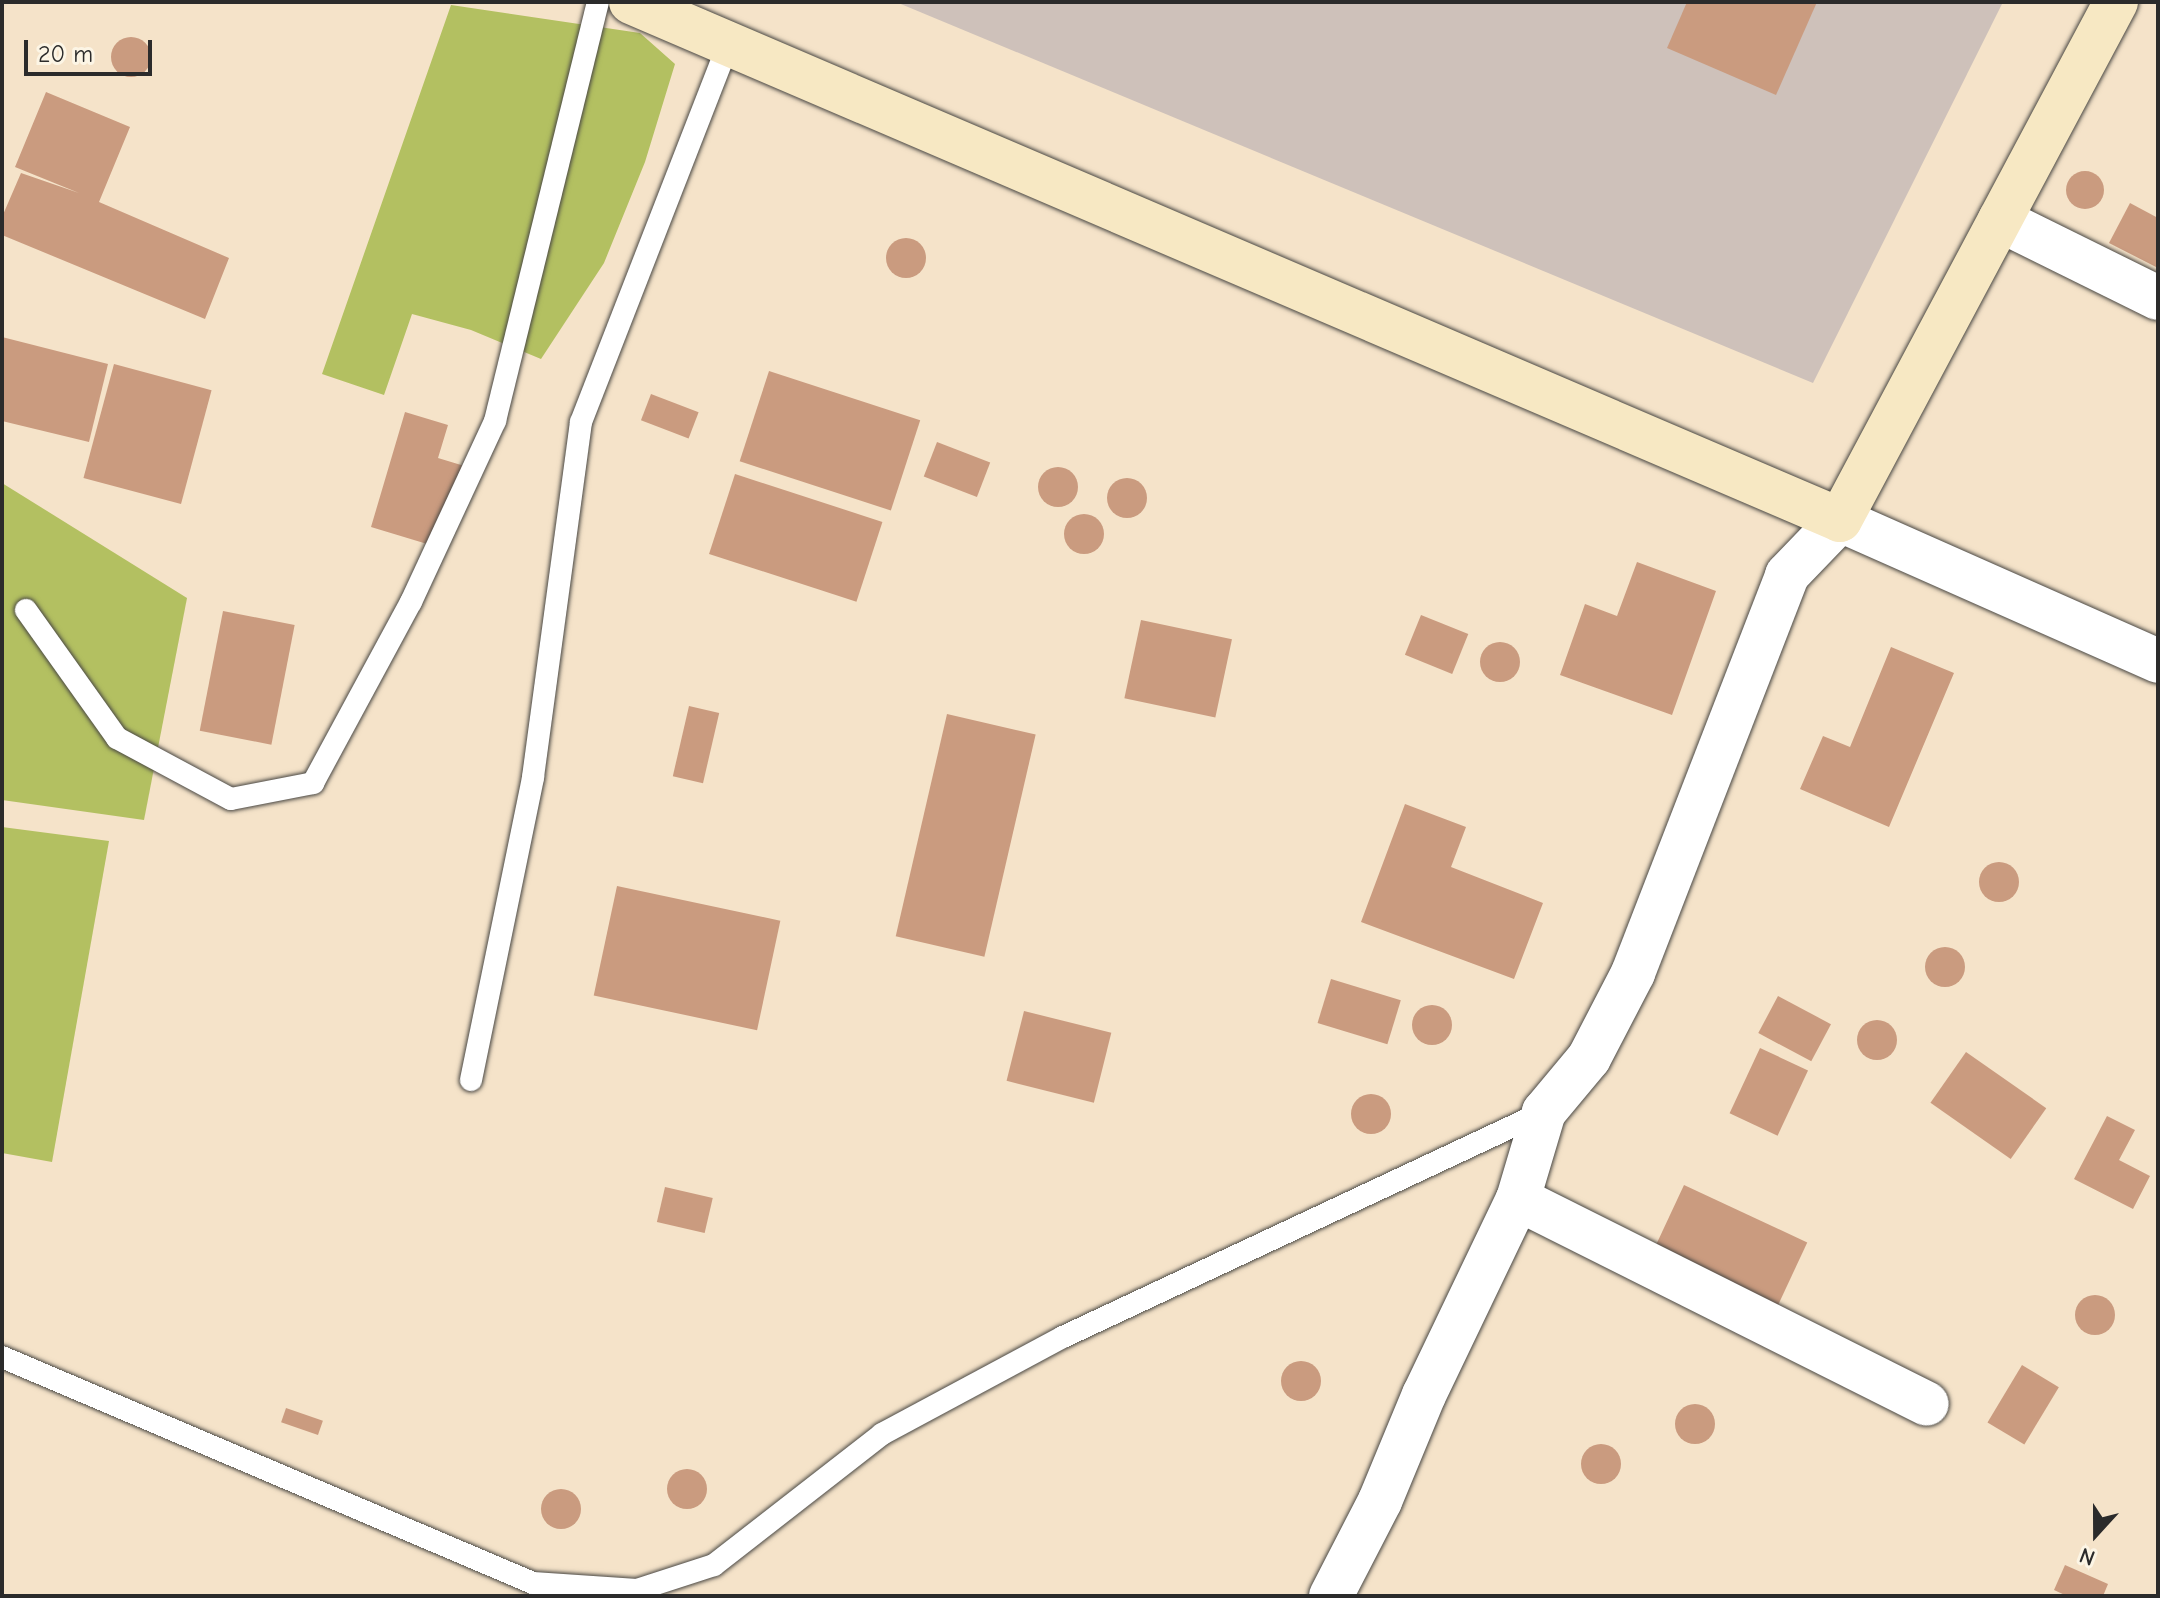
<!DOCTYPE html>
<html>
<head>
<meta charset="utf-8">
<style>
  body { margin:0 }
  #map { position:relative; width:2160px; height:1598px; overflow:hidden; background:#f5e3c9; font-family:"Comic Neue",sans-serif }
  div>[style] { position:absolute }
  .industrial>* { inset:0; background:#cec1ba }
  .green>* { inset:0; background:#b3c061 }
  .building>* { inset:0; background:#ca9b7f; transform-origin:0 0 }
  .round { border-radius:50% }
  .roads { filter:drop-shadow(0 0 2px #494743) drop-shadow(0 0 2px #494743) }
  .lane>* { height:22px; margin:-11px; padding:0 11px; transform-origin:11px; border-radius:11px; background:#fff }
  .street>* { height:44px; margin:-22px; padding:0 22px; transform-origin:22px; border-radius:22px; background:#fff }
  .secondary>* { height:44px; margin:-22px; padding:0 22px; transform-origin:22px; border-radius:22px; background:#f7e8c3 }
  span { translate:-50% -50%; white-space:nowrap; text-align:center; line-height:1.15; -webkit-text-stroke:8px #fcf5e5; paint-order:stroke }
  .frame { position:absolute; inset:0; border:4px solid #2b2b2b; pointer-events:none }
  .north { position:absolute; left:2056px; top:1494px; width:80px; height:80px; -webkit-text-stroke:6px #fcf5e5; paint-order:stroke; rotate:201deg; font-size:22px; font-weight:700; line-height:32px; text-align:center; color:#2b2b2b }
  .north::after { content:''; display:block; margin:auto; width:28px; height:36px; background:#2b2b2b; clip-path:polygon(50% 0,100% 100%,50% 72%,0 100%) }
  .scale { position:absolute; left:24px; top:40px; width:128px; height:36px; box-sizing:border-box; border:4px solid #2b2b2b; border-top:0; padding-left:10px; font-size:24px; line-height:28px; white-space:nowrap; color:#2b2b2b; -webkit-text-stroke:6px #fcf5e5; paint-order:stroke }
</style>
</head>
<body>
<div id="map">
  <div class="industrial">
    <div style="clip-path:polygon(896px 2px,2003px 2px,1813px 383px)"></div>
  </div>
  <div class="green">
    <div style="clip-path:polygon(451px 5px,640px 33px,675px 64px,645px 162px,604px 263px,541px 359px,471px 330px,412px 314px,384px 395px,322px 374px)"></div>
    <div style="clip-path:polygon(2px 483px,187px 598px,144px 820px,2px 800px)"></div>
    <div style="clip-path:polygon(2px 827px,109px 841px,52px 1162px,2px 1153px)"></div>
  </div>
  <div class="building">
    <div style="clip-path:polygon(1687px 2px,1817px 2px,1776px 95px,1667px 48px)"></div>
    <div class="round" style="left:111px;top:37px;width:40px;height:40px"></div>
    <div style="clip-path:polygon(46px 92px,130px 127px,99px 202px,229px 258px,205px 319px,2px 235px,2px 217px,21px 173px,79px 193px,15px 167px)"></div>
    <div class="round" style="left:2066px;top:171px;width:38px;height:38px"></div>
    <div style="clip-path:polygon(2130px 203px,2158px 218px,2156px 267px,2109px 243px)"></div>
    <div class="round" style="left:886px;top:238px;width:40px;height:40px"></div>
    <div style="clip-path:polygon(2px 337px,108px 364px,89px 442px,2px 421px)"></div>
    <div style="left:114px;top:364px;width:101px;height:118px;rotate:15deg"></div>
    <div style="left:769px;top:371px;width:159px;height:95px;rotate:18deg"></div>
    <div style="left:651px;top:394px;width:51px;height:28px;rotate:21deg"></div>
    <div style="clip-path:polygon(405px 412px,448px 425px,438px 458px,471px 468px,447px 550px,371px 527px)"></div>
    <div style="left:937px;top:442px;width:57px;height:37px;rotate:21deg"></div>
    <div class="round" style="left:1038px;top:467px;width:40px;height:40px"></div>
    <div style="left:735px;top:474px;width:155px;height:84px;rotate:18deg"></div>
    <div class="round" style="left:1107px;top:478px;width:40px;height:40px"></div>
    <div class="round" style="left:1064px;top:514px;width:40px;height:40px"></div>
    <div style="clip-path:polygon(1637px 562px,1716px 591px,1672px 715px,1560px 675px,1585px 604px,1617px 616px)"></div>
    <div style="left:223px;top:611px;width:73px;height:122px;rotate:11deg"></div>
    <div style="left:1421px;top:615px;width:51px;height:43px;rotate:22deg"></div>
    <div style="left:1141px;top:620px;width:93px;height:80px;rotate:12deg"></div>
    <div class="round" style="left:1480px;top:642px;width:40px;height:40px"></div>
    <div style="clip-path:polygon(1891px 647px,1954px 673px,1889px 827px,1800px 789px,1823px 736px,1850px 747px)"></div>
    <div style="left:689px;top:706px;width:31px;height:72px;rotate:13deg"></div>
    <div style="left:947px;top:714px;width:91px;height:228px;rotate:13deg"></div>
    <div style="clip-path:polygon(1405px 804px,1466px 827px,1451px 867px,1543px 903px,1514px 979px,1361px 922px)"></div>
    <div class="round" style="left:1979px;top:862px;width:40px;height:40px"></div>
    <div style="left:617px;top:886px;width:167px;height:112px;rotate:12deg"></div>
    <div class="round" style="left:1925px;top:947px;width:40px;height:40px"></div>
    <div style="left:1331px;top:979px;width:73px;height:46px;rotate:17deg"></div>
    <div style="left:1778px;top:996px;width:60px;height:42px;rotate:28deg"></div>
    <div class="round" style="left:1412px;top:1005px;width:40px;height:40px"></div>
    <div style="left:1024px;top:1011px;width:90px;height:72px;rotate:14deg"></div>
    <div class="round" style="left:1857px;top:1020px;width:40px;height:40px"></div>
    <div style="left:1760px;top:1048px;width:53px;height:72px;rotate:25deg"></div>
    <div style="left:1966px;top:1052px;width:98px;height:62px;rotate:35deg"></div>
    <div class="round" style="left:1351px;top:1094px;width:40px;height:40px"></div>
    <div style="clip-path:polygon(2107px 1116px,2135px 1130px,2119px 1160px,2150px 1176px,2133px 1209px,2074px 1179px)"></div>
    <div style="left:1684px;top:1185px;width:136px;height:69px;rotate:25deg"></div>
    <div style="left:665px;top:1187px;width:49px;height:36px;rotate:13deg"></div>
    <div class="round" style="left:2075px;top:1295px;width:40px;height:40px"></div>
    <div class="round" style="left:1281px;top:1361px;width:40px;height:40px"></div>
    <div style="left:2022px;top:1365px;width:43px;height:67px;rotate:31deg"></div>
    <div class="round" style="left:1675px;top:1404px;width:40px;height:40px"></div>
    <div style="left:286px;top:1408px;width:39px;height:15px;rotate:19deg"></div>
    <div class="round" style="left:1581px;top:1444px;width:40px;height:40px"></div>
    <div class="round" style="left:667px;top:1469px;width:40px;height:40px"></div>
    <div class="round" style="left:541px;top:1489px;width:40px;height:40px"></div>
    <div style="clip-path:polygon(2065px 1565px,2108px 1584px,2103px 1596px,2067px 1596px,2054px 1590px)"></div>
  </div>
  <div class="roads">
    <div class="lane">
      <div style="left:26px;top:610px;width:157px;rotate:54.6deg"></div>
      <div style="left:117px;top:738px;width:129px;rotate:28.2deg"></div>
      <div style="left:231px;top:799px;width:84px;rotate:-11deg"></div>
      <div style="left:313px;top:783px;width:206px;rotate:-61.6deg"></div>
      <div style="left:411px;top:602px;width:200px;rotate:-65.1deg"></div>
      <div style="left:495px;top:421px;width:431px;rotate:-76.2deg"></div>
      <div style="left:471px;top:1080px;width:309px;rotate:-78.4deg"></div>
      <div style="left:533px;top:777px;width:358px;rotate:-82.3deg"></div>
      <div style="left:581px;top:422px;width:407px;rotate:-68.7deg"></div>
      <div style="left:2px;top:1357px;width:577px;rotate:23.06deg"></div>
      <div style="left:533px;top:1583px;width:104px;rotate:3.9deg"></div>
      <div style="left:637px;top:1590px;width:81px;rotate:-18deg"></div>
      <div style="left:714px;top:1565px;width:213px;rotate:-37.9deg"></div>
      <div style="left:882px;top:1434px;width:205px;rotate:-28.2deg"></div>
      <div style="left:1063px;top:1337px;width:530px;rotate:-25.11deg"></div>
    </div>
    <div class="street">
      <div style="left:2000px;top:220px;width:176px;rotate:26.3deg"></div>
      <div style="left:1518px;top:1199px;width:457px;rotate:26.6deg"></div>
      <div style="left:1331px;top:1596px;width:107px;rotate:-62.7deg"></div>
      <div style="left:1380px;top:1501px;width:115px;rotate:-67.5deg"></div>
      <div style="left:1424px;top:1395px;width:217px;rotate:-64.4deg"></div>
      <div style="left:1518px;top:1199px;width:91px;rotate:-73.4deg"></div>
      <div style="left:1544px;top:1112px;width:70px;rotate:-50.2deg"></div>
      <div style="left:1589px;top:1058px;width:96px;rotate:-62.6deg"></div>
      <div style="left:1633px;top:973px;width:427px;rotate:-68.8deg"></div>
      <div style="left:1787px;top:575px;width:76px;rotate:-46.1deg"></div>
      <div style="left:1840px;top:520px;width:348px;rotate:23.9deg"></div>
    </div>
    <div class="secondary">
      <div style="left:631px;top:2px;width:1315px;rotate:23.19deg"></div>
      <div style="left:1840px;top:520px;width:587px;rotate:-61.95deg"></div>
    </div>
  </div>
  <div class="frame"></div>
  <div class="north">N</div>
  <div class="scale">20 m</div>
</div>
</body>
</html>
